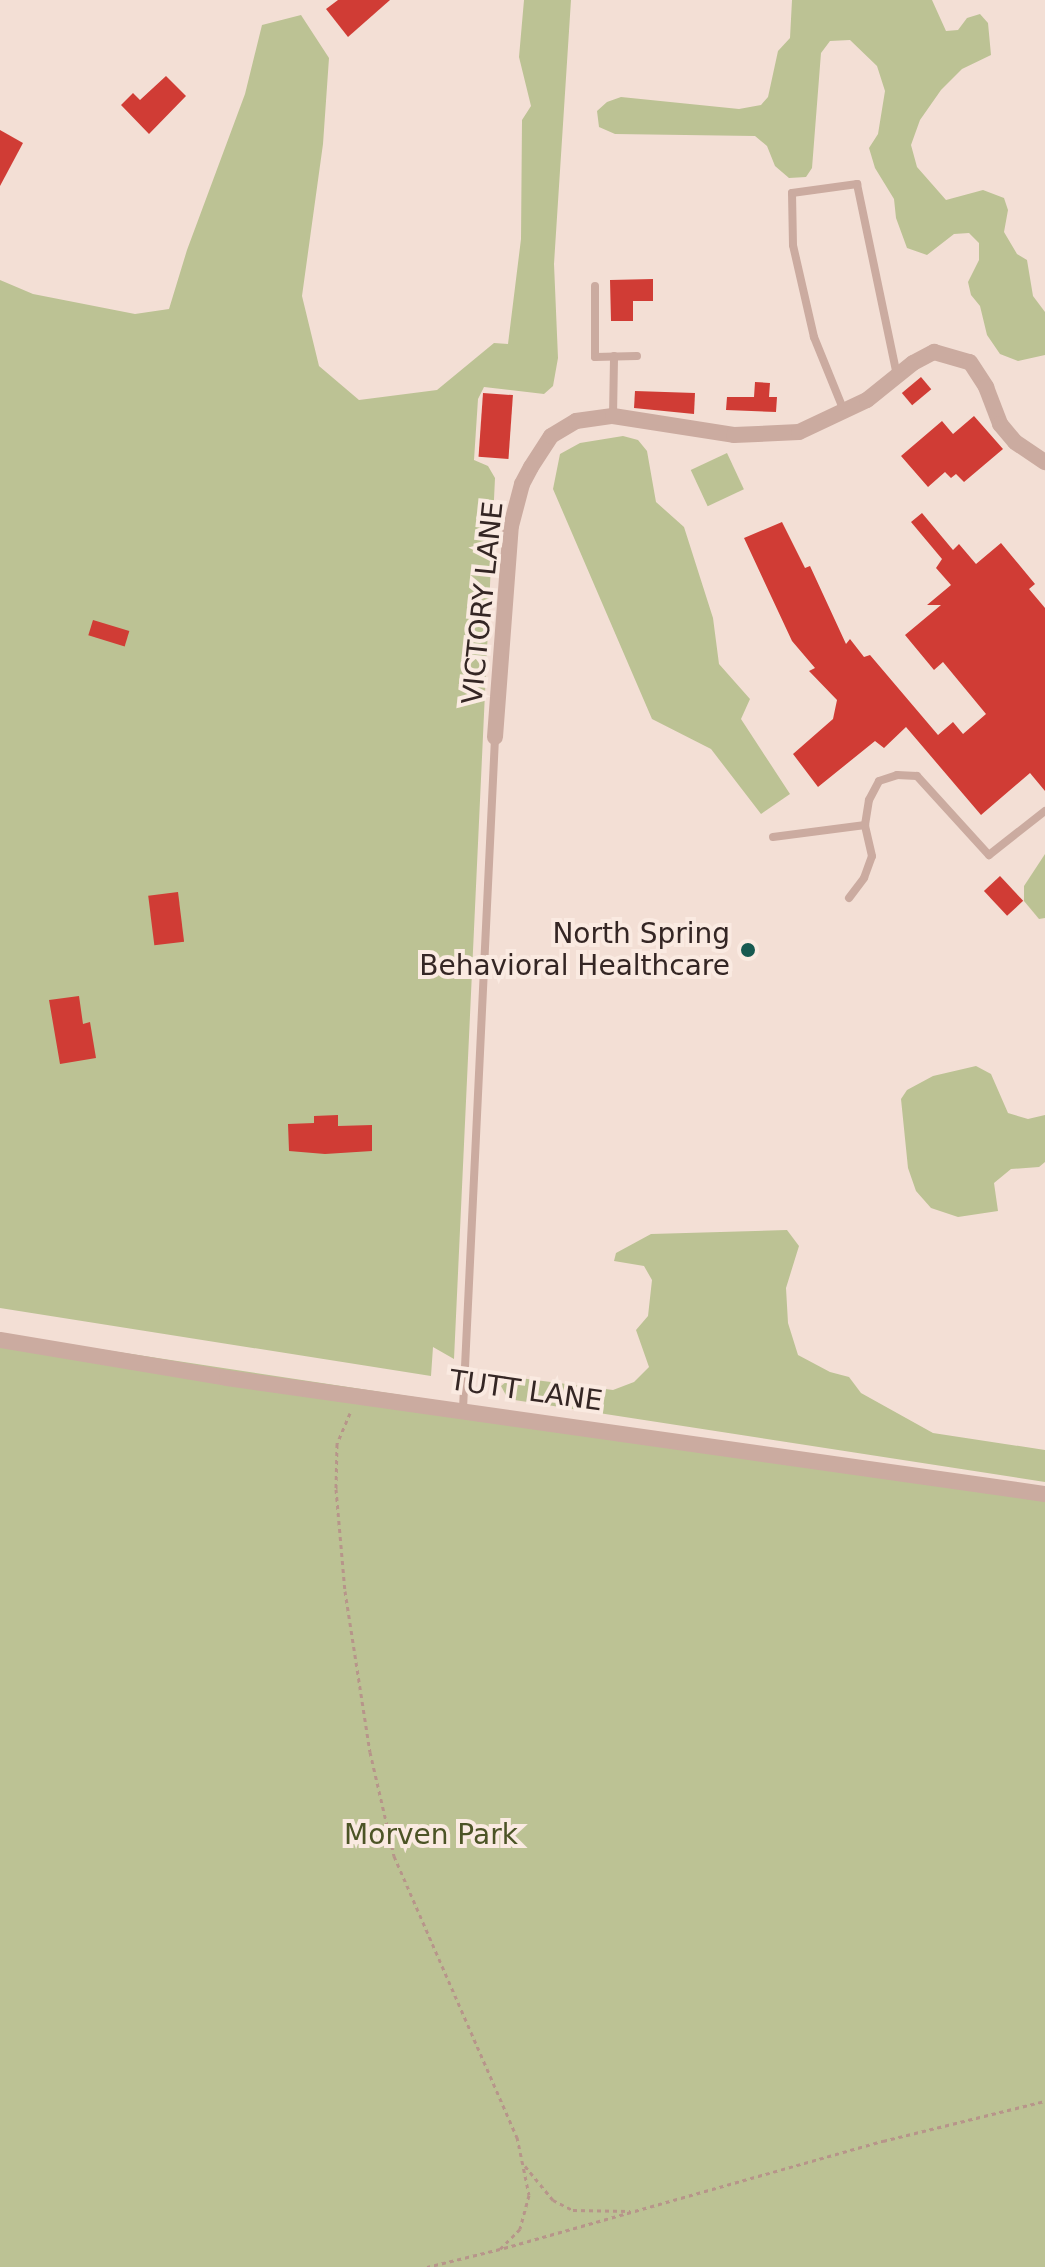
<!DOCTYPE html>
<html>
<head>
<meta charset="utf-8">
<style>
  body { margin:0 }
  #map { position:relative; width:1045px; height:2267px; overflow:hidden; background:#f3dfd5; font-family:"DejaVu Sans",sans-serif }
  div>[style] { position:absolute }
  .green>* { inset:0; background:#bcc294; transform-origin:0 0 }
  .building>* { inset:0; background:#d03c35; transform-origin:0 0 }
  .path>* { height:3px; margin-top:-1.5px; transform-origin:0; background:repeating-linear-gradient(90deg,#b7958a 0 4px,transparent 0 8px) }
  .service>* { height:8px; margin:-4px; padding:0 4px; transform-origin:4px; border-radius:4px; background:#cbaba0 }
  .minor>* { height:16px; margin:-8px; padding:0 8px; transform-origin:8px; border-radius:8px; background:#cbaba0 }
  .dots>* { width:22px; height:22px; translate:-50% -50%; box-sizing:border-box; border:4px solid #faeae1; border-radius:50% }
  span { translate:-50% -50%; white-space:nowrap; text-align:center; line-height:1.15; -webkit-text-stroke:8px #faeae1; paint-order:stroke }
  .street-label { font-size:28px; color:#342624 }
  .poi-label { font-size:28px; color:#342624 }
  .right { translate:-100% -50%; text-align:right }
  .park-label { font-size:28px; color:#4c5426 }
</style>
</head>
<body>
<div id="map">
  <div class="green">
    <div style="clip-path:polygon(524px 0,571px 0,554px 264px,558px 358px,553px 386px,544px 394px,484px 387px,478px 399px,474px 460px,488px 466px,495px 478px,454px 1359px,433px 1347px,431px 1376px,0 1308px,0 280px,33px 294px,135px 314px,169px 309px,187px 250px,245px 94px,262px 25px,301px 15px,329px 58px,323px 144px,302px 296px,319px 366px,359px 400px,437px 390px,494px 343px,508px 344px,521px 239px,522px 120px,531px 106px,519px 57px)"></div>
    <div style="clip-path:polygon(792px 0,932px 0,946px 31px,958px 30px,967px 18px,980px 14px,988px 23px,991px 55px,962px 69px,941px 90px,920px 120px,911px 145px,917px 167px,946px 200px,983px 190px,1004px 198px,1008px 210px,1004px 232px,1017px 254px,1027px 260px,1033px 296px,1045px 312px,1045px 355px,1018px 361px,1000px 354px,987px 335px,980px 306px,971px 295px,968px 282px,979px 260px,979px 243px,969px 233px,954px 234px,927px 255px,907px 248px,896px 218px,894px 199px,875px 168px,869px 148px,878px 134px,885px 91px,877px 66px,850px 40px,830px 41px,821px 53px,812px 168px,806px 177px,789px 178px,775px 166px,767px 146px,755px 136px,615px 134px,599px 127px,597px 111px,607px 102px,621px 97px,739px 109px,761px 105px,768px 97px,778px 51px,790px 38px)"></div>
    <div style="clip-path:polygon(623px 436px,638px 440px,647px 451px,656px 502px,684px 527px,713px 618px,719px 664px,750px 699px,741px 719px,790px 794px,761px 814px,711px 749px,652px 719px,553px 489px,560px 454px,580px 443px)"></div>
    <div style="left:727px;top:453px;width:40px;height:40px;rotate:65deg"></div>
    <div style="clip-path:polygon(1045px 854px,1045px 918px,1039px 919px,1024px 901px,1024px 886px)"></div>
    <div style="clip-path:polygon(976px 1066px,991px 1074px,1008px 1113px,1028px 1119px,1045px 1115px,1045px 1162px,1039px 1167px,1011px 1169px,994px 1183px,998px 1211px,958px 1217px,931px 1208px,916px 1191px,908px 1168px,901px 1099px,907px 1090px,933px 1076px)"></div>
    <div style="clip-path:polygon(787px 1230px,799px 1246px,786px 1288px,788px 1323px,798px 1355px,830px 1372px,849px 1377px,861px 1393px,933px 1433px,1045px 1450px,1045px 1482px,508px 1399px,501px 1386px,512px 1377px,613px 1390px,634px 1382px,649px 1367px,636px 1330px,648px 1316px,652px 1280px,644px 1266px,614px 1261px,616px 1253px,651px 1234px)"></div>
    <div style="clip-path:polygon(0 1334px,1045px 1493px,1045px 2267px,0 2267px)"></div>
  </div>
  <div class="building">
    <div style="clip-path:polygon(338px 0,390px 0,348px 37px,326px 9px)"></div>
    <div style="clip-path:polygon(166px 76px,186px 96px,149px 134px,121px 105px,133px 93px,140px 100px)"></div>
    <div style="clip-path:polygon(0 130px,23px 143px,0 186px)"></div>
    <div style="clip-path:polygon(653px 279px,653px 301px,633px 301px,633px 321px,611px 321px,610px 280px)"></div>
    <div style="left:921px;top:377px;width:16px;height:25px;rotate:50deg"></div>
    <div style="clip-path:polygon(755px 382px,770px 383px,769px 397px,777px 397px,776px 412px,726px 410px,727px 397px,754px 397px)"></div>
    <div style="clip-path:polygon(635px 391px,695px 393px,694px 414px,634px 408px)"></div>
    <div style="left:483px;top:393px;width:30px;height:64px;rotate:4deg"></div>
    <div style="clip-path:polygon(974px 416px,1003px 449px,964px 482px,956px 474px,951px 478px,945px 472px,928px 487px,901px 456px,942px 421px,953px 434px)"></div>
    <div style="clip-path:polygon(922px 513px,953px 550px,959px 544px,976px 564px,1001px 543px,1035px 584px,1029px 589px,1045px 608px,1045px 791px,1030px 773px,981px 815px,906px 727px,884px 748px,875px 741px,818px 787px,793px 754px,833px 719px,837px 700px,809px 671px,815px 668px,792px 641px,744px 538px,782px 522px,805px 568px,810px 566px,846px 644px,850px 639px,864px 657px,870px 655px,938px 735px,953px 722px,963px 734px,986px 714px,943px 662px,934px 670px,905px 635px,941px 605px,927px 605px,951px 585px,936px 568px,942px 559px,911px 522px)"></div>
    <div style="left:93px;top:620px;width:38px;height:16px;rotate:17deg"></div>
    <div style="left:1000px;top:876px;width:34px;height:22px;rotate:47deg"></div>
    <div style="left:178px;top:892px;width:50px;height:30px;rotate:83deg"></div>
    <div style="clip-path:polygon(79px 996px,83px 1024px,90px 1022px,96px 1058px,60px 1064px,49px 1000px)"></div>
    <div style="clip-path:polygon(338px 1115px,338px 1126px,372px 1125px,372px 1151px,325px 1154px,289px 1151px,288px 1124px,314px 1123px,314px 1116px)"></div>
  </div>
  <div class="path">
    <div style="left:350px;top:1413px;width:34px;rotate:113deg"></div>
    <div style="left:337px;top:1444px;width:45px;rotate:91.3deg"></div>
    <div style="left:336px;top:1489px;width:102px;rotate:85deg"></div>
    <div style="left:345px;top:1591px;width:163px;rotate:81.2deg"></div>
    <div style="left:370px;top:1752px;width:107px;rotate:77deg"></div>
    <div style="left:394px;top:1856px;width:307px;rotate:66.4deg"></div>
    <div style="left:517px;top:2137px;width:59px;rotate:78.3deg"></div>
    <div style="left:529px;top:2195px;width:35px;rotate:105deg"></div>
    <div style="left:520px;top:2229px;width:28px;rotate:135deg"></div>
    <div style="left:500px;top:2249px;width:75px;rotate:166.1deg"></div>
    <div style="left:525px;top:2166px;width:44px;rotate:50.5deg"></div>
    <div style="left:553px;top:2200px;width:22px;rotate:27deg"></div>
    <div style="left:573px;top:2210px;width:57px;rotate:1deg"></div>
    <div style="left:504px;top:2248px;width:394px;rotate:-15.8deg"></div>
    <div style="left:883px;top:2141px;width:167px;rotate:-13.9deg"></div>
  </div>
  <div class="service">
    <div style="left:595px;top:286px;width:71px;rotate:90deg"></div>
    <div style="left:595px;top:357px;width:42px;rotate:-1.4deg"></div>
    <div style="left:844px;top:411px;width:80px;rotate:-112.1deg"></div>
    <div style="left:814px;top:337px;width:94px;rotate:-102.9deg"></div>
    <div style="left:793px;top:245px;width:52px;rotate:-91.1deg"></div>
    <div style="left:792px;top:193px;width:66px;rotate:-7.9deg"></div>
    <div style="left:857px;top:184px;width:195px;rotate:78.2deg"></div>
    <div style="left:613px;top:416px;width:60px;rotate:-89deg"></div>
    <div style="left:773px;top:837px;width:93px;rotate:-7.4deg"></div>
    <div style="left:865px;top:825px;width:25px;rotate:-81deg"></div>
    <div style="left:869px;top:800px;width:21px;rotate:-62deg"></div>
    <div style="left:879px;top:781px;width:19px;rotate:-18deg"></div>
    <div style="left:897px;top:775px;width:20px;rotate:3deg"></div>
    <div style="left:917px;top:776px;width:107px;rotate:47.7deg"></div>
    <div style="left:989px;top:855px;width:71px;rotate:-38.2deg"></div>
    <div style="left:849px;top:898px;width:25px;rotate:-53deg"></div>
    <div style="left:864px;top:878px;width:23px;rotate:-70deg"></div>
    <div style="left:872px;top:856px;width:32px;rotate:-103deg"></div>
    <div style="left:463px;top:1409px;width:673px;rotate:-87.27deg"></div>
  </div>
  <div class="minor">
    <div style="left:495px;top:737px;width:212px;rotate:-85.7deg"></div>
    <div style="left:511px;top:526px;width:43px;rotate:-75.3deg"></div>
    <div style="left:522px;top:484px;width:19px;rotate:-62deg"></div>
    <div style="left:531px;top:467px;width:37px;rotate:-57deg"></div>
    <div style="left:551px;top:436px;width:29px;rotate:-31deg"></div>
    <div style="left:576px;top:421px;width:37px;rotate:-8deg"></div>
    <div style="left:613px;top:416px;width:122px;rotate:8.9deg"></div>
    <div style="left:734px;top:435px;width:65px;rotate:-2.6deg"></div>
    <div style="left:799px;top:432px;width:75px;rotate:-25.2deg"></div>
    <div style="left:867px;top:400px;width:59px;rotate:-38.8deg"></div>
    <div style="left:913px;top:363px;width:24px;rotate:-28deg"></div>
    <div style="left:934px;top:352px;width:37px;rotate:16deg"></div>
    <div style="left:970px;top:362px;width:30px;rotate:57deg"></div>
    <div style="left:986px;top:387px;width:40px;rotate:69deg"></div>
    <div style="left:1000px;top:424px;width:23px;rotate:50deg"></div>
    <div style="left:1015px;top:442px;width:36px;rotate:34deg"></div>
    <div style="left:0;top:1340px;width:230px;rotate:9.5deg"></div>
    <div style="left:227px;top:1378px;width:826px;rotate:8.07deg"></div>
  </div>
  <div class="dots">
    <div style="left:748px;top:950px;background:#175950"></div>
  </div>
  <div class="street-label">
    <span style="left:483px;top:603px;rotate:-84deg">VICTORY LANE</span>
    <span style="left:526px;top:1391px;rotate:8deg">TUTT LANE</span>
  </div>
  <div class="poi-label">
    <span class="right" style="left:730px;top:950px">North Spring<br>Behavioral Healthcare</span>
  </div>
  <div class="park-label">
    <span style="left:431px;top:1835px">Morven Park</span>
  </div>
</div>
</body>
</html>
